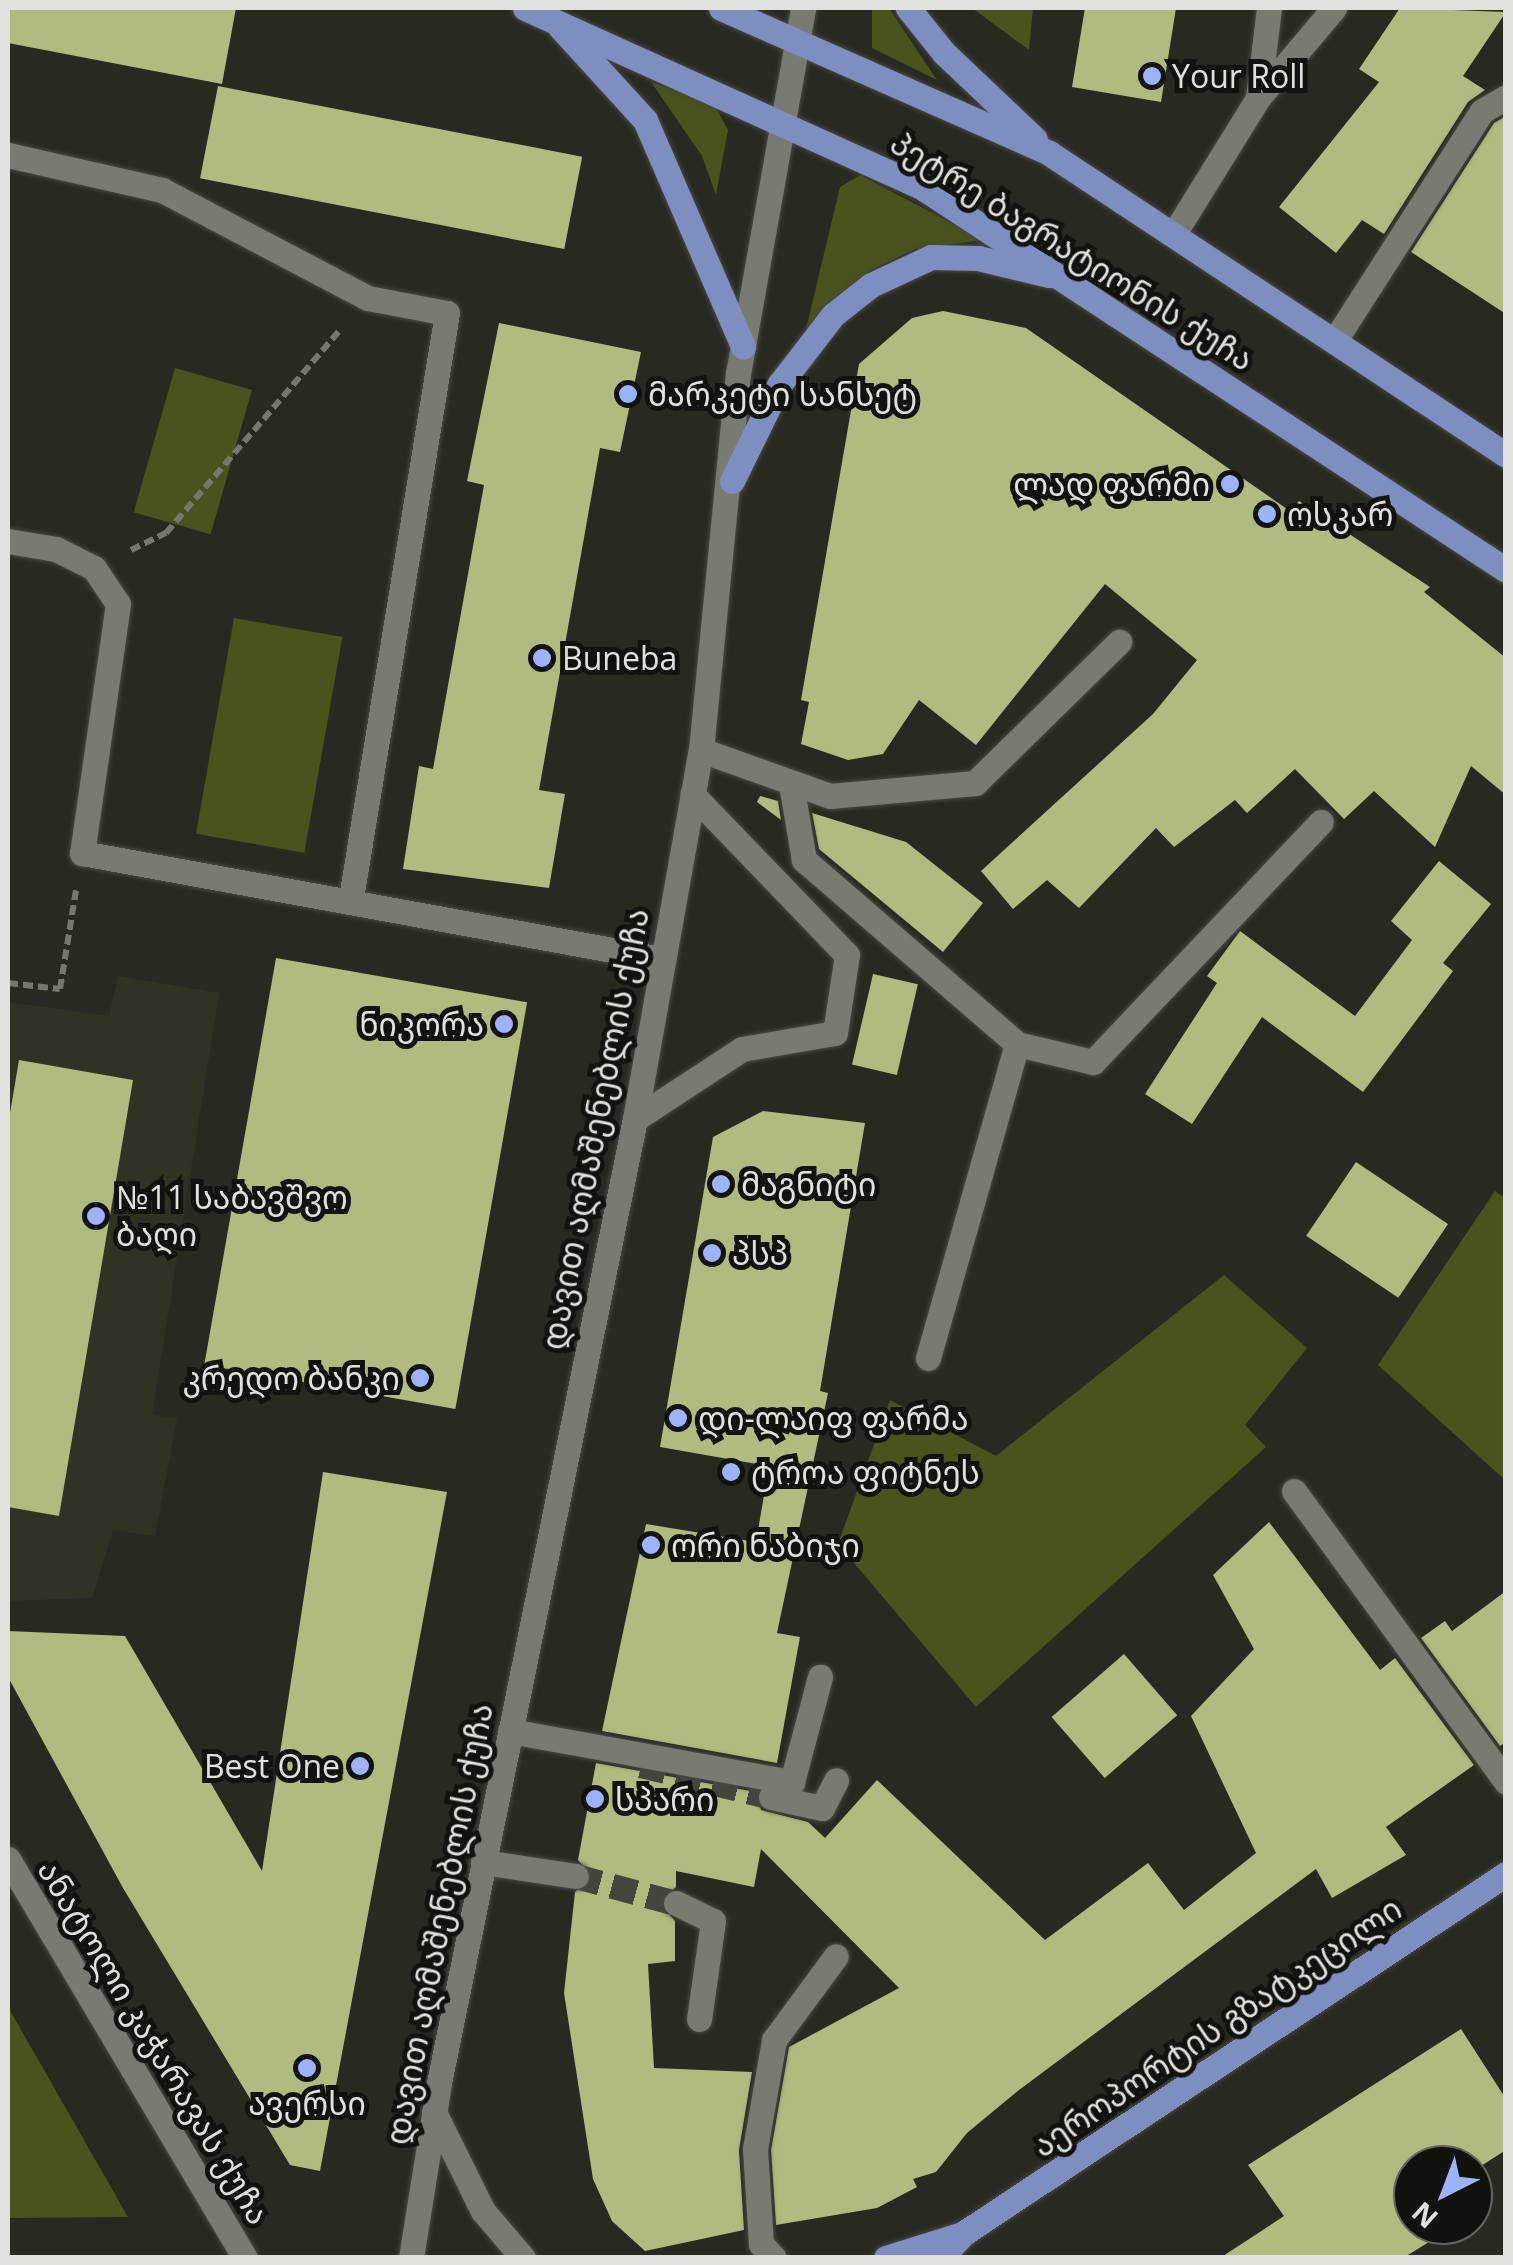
<!DOCTYPE html>
<html>
<head>
<meta charset="utf-8">
<style>
  body { margin:0 }
  #map { position:relative; width:1513px; height:2265px; overflow:hidden; background:#282a22; font-family:"Open Sans","Noto Sans Georgian",sans-serif }
  div>[style] { position:absolute }
  .built>* { inset:0; background:#303324 }
  .green>* { inset:0; background:#4a531c; transform-origin:0 0 }
  .building>* { inset:0; background:#b0bb7f; transform-origin:0 0 }
  .minor-tunnel>* { height:25px; margin-top:-12.5px; transform-origin:0; background:repeating-linear-gradient(90deg,#44463e 0 25px,transparent 0 37px) }
  .path>* { height:6px; margin-top:-3px; transform-origin:0; background:repeating-linear-gradient(90deg,#757770 0 10px,transparent 0 15px) }
  .roads { filter:drop-shadow(0 0 2px #474842) drop-shadow(0 0 2px #474842) }
  .minor>* { height:25px; margin:-12.5px; padding:0 12.5px; transform-origin:12.5px; border-radius:12.5px; background:#787b71 }
  .major>* { height:25px; margin:-12.5px; padding:0 12.5px; transform-origin:12.5px; border-radius:12.5px; background:#7e8ec0 }
  .dots>* { width:28px; height:28px; translate:-50% -50%; box-sizing:border-box; border:5px solid #11120e; border-radius:50% }
  span { translate:-50% -50%; white-space:nowrap; text-align:center; line-height:1.15; -webkit-text-stroke:10px #11120e; paint-order:stroke }
  .poi-label { font-size:32px; color:#e1e2dd }
  .left { translate:0 -50%; text-align:left }
  .right { translate:-100% -50%; text-align:right }
  .street-label { font-size:32px; color:#e1e2dd }
  .frame { position:absolute; inset:0; border:10px solid #e1e2dd; pointer-events:none }
  .north { position:absolute; left:1393px; top:2145px; width:100px; height:100px; box-sizing:border-box; background:#11120e; border:2px solid #646561; border-radius:50%; rotate:222deg; font-size:28px; font-weight:700; line-height:40px; text-align:center; color:#e1e2dd }
  .north::after { content:''; display:block; margin:auto; width:35px; height:45px; background:#9db4fd; clip-path:polygon(50% 0,100% 100%,50% 72%,0 100%) }
</style>
</head>
<body>
<div id="map">
  <div class="built">
    <div style="clip-path:polygon(118px 976px,219px 993px,152px 1415px,177px 1418px,155px 1536px,113px 1530px,92px 1598px,8px 1601px,8px 1002px,109px 1016px)"></div>
  </div>
  <div class="green">
    <div style="clip-path:polygon(872px 8px,889px 8px,937px 80px,872px 48px)"></div>
    <div style="clip-path:polygon(972px 8px,1033px 8px,1029px 50px)"></div>
    <div style="clip-path:polygon(651px 82px,714px 104px,728px 130px,716px 195px,702px 156px)"></div>
    <div style="clip-path:polygon(860px 175px,984px 240px,915px 249px,871px 270px,806px 329px,840px 187px)"></div>
    <div style="left:175px;top:368px;width:80px;height:150px;rotate:16deg"></div>
    <div style="left:234px;top:618px;width:110px;height:219px;rotate:10deg"></div>
    <div style="clip-path:polygon(1495px 1191px,1506px 1199px,1505px 1480px,1378px 1365px)"></div>
    <div style="clip-path:polygon(1224px 1275px,1307px 1348px,1245px 1425px,1266px 1447px,976px 1707px,838px 1544px,890px 1400px,996px 1456px)"></div>
    <div style="clip-path:polygon(8px 2007px,128px 2217px,8px 2218px)"></div>
  </div>
  <div class="building">
    <div style="clip-path:polygon(8px 8px,236px 8px,222px 84px,8px 43px)"></div>
    <div style="clip-path:polygon(1085px 8px,1176px 8px,1161px 102px,1072px 87px)"></div>
    <div style="clip-path:polygon(1400px 8px,1506px 12px,1463px 76px,1485px 90px,1468px 102px,1384px 234px,1362px 220px,1336px 253px,1279px 207px,1379px 82px,1359px 69px)"></div>
    <div style="left:218px;top:86px;width:371px;height:94px;rotate:11deg"></div>
    <div style="clip-path:polygon(1506px 116px,1506px 314px,1411px 252px,1494px 123px)"></div>
    <div style="clip-path:polygon(943px 311px,1026px 328px,1290px 511px,1299px 501px,1430px 587px,1424px 592px,1506px 658px,1506px 795px,1471px 766px,1435px 847px,1374px 791px,1344px 819px,1295px 769px,1247px 813px,1235px 800px,1174px 847px,1156px 828px,1079px 908px,1047px 880px,1013px 909px,981px 871px,1153px 714px,1197px 660px,1105px 584px,976px 745px,919px 700px,883px 754px,848px 760px,801px 744px,809px 702px,801px 700px,859px 364px,912px 318px)"></div>
    <div style="clip-path:polygon(499px 323px,641px 352px,620px 452px,600px 448px,539px 790px,565px 794px,549px 888px,403px 869px,419px 766px,433px 769px,484px 485px,467px 481px)"></div>
    <div style="clip-path:polygon(760px 796px,778px 801px,781px 820px,757px 802px)"></div>
    <div style="clip-path:polygon(812px 813px,906px 842px,983px 903px,943px 952px,819px 849px)"></div>
    <div style="clip-path:polygon(1439px 861px,1491px 904px,1443px 963px,1453px 971px,1363px 1092px,1262px 1017px,1192px 1124px,1145px 1094px,1217px 983px,1207px 976px,1240px 931px,1355px 1016px,1412px 940px,1391px 921px)"></div>
    <div style="left:276px;top:958px;width:255px;height:413px;rotate:10deg"></div>
    <div style="left:873px;top:974px;width:46px;height:93px;rotate:13deg"></div>
    <div style="clip-path:polygon(19px 1060px,133px 1080px,59px 1516px,8px 1507px,8px 1125px)"></div>
    <div style="clip-path:polygon(763px 1111px,865px 1123px,820px 1391px,828px 1393px,777px 1633px,800px 1637px,777px 1763px,602px 1731px,646px 1524px,756px 1542px,769px 1466px,660px 1447px,713px 1137px)"></div>
    <div style="left:1356px;top:1162px;width:111px;height:89px;rotate:34deg"></div>
    <div style="clip-path:polygon(323px 1472px,447px 1492px,320px 2171px,290px 2165px,123px 1888px,8px 1677px,8px 1631px,125px 1636px,262px 1871px)"></div>
    <div style="clip-path:polygon(1269px 1522px,1380px 1670px,1395px 1658px,1474px 1765px,1386px 1827px,1406px 1855px,1332px 1898px,1316px 1869px,1019px 2090px,967px 2133px,936px 2172px,913px 2179px,917px 2187px,877px 2208px,776px 2225px,771px 2150px,789px 2047px,899px 1988px,761px 1849px,754px 1887px,676px 1871px,676px 1887px,660px 1903px,675px 1921px,675px 1961px,648px 1964px,654px 2068px,752px 2072px,739px 2150px,744px 2230px,645px 2251px,612px 2221px,593px 2179px,564px 1993px,575px 1892px,592px 1877px,578px 1860px,596px 1763px,756px 1792px,761px 1810px,808px 1822px,825px 1838px,877px 1780px,1045px 1940px,1148px 1863px,1184px 1910px,1256px 1853px,1191px 1716px,1254px 1649px,1213px 1575px)"></div>
    <div style="clip-path:polygon(1506px 1591px,1506px 1742px,1500px 1746px,1421px 1638px,1445px 1621px,1452px 1631px)"></div>
    <div style="left:1124px;top:1654px;width:81px;height:96px;rotate:49deg"></div>
    <div style="clip-path:polygon(1461px 2029px,1506px 2099px,1506px 2150px,1473px 2171px,1473px 2165px,1413px 2165px,1413px 2225px,1450px 2229px,1403px 2258px,1220px 2258px,1284px 2216px,1248px 2165px)"></div>
  </div>
  <div class="minor-tunnel">
    <div style="left:641px;top:1765px;width:134px;rotate:13.8deg"></div>
    <div style="left:576px;top:1876px;width:104px;rotate:15.1deg"></div>
  </div>
  <div class="path">
    <div style="left:131px;top:550px;width:39px;rotate:-26deg"></div>
    <div style="left:166px;top:533px;width:269px;rotate:-49.4deg"></div>
    <div style="left:8px;top:983px;width:52px;rotate:6.6deg"></div>
    <div style="left:60px;top:989px;width:100px;rotate:-80.8deg"></div>
  </div>
  <div class="roads">
    <div class="minor">
      <div style="left:1258px;top:98px;width:91px;rotate:-83deg"></div>
      <div style="left:8px;top:155px;width:158px;rotate:12.8deg"></div>
      <div style="left:162px;top:190px;width:233px;rotate:27.7deg"></div>
      <div style="left:368px;top:298px;width:80px;rotate:10.8deg"></div>
      <div style="left:447px;top:313px;width:593px;rotate:99.32deg"></div>
      <div style="left:1175px;top:232px;width:158px;rotate:-58.2deg"></div>
      <div style="left:1258px;top:98px;width:118px;rotate:-49.8deg"></div>
      <div style="left:1335px;top:340px;width:272px;rotate:-57.3deg"></div>
      <div style="left:1482px;top:111px;width:28px;rotate:-30deg"></div>
      <div style="left:8px;top:541px;width:49px;rotate:9.5deg"></div>
      <div style="left:56px;top:549px;width:42px;rotate:26.6deg"></div>
      <div style="left:94px;top:568px;width:43px;rotate:56.3deg"></div>
      <div style="left:118px;top:604px;width:252px;rotate:98.2deg"></div>
      <div style="left:82px;top:853px;width:589px;rotate:10.37deg"></div>
      <div style="left:701px;top:750px;width:137px;rotate:19.6deg"></div>
      <div style="left:830px;top:796px;width:146px;rotate:-5.1deg"></div>
      <div style="left:975px;top:783px;width:202px;rotate:-44.4deg"></div>
      <div style="left:791px;top:784px;width:77px;rotate:80.3deg"></div>
      <div style="left:804px;top:860px;width:281px;rotate:40.8deg"></div>
      <div style="left:635px;top:1119px;width:128px;rotate:-33.2deg"></div>
      <div style="left:742px;top:1049px;width:94px;rotate:-9.8deg"></div>
      <div style="left:835px;top:1033px;width:79px;rotate:-81.3deg"></div>
      <div style="left:847px;top:955px;width:223px;rotate:-133.9deg"></div>
      <div style="left:928px;top:1358px;width:326px;rotate:-74.2deg"></div>
      <div style="left:1017px;top:1044px;width:78px;rotate:13.3deg"></div>
      <div style="left:1093px;top:1062px;width:331px;rotate:-46.5deg"></div>
      <div style="left:1294px;top:1491px;width:360px;rotate:53.9deg"></div>
      <div style="left:510px;top:1731px;width:287px;rotate:10.3deg"></div>
      <div style="left:792px;top:1782px;width:109px;rotate:-75.1deg"></div>
      <div style="left:771px;top:1797px;width:52px;rotate:12.2deg"></div>
      <div style="left:822px;top:1808px;width:31px;rotate:-63deg"></div>
      <div style="left:8px;top:1859px;width:464px;rotate:59.3deg"></div>
      <div style="left:483px;top:1862px;width:94px;rotate:8.6deg"></div>
      <div style="left:676px;top:1903px;width:41px;rotate:25.9deg"></div>
      <div style="left:713px;top:1921px;width:99px;rotate:98.1deg"></div>
      <div style="left:434px;top:2112px;width:110px;rotate:63.7deg"></div>
      <div style="left:483px;top:2211px;width:62px;rotate:49.6deg"></div>
      <div style="left:411px;top:2258px;width:177px;rotate:-80.9deg"></div>
      <div style="left:439px;top:2083px;width:984px;rotate:-78.51deg"></div>
      <div style="left:635px;top:1119px;width:375px;rotate:-79.9deg"></div>
      <div style="left:701px;top:750px;width:378px;rotate:-84.4deg"></div>
      <div style="left:738px;top:374px;width:372px;rotate:-79.9deg"></div>
      <div style="left:774px;top:2258px;width:19px;rotate:-133deg"></div>
      <div style="left:761px;top:2244px;width:95px;rotate:-93.6deg"></div>
      <div style="left:755px;top:2149px;width:111px;rotate:-80.1deg"></div>
      <div style="left:774px;top:2040px;width:104px;rotate:-53.6deg"></div>
    </div>
    <div class="major">
      <div style="left:525px;top:8px;width:437px;rotate:24.3deg"></div>
      <div style="left:923px;top:188px;width:697px;rotate:33.23deg"></div>
      <div style="left:721px;top:8px;width:359px;rotate:23.8deg"></div>
      <div style="left:1049px;top:153px;width:548px;rotate:33.46deg"></div>
      <div style="left:908px;top:8px;width:58px;rotate:51.3deg"></div>
      <div style="left:944px;top:53px;width:125px;rotate:43.4deg"></div>
      <div style="left:560px;top:27px;width:126px;rotate:47.6deg"></div>
      <div style="left:645px;top:120px;width:247px;rotate:66.6deg"></div>
      <div style="left:732px;top:481px;width:107px;rotate:-63.9deg"></div>
      <div style="left:779px;top:385px;width:88px;rotate:-52.4deg"></div>
      <div style="left:833px;top:315px;width:48px;rotate:-38.3deg"></div>
      <div style="left:871px;top:285px;width:66px;rotate:-25deg"></div>
      <div style="left:931px;top:257px;width:47px;rotate:1.2deg"></div>
      <div style="left:978px;top:258px;width:73px;rotate:13.5deg"></div>
      <div style="left:886px;top:2258px;width:77px;rotate:-17.5deg"></div>
      <div style="left:940px;top:2258px;width:35px;rotate:-46deg"></div>
      <div style="left:964px;top:2233px;width:650px;rotate:-33.52deg"></div>
    </div>
  </div>
  <div class="dots">
    <div style="left:1152px;top:76px;background:#9db4fd"></div>
    <div style="left:628px;top:394px;background:#9db4fd"></div>
    <div style="left:1230px;top:484px;background:#9db4fd"></div>
    <div style="left:1267px;top:514px;background:#9db4fd"></div>
    <div style="left:542px;top:658px;background:#9db4fd"></div>
    <div style="left:504px;top:1024px;background:#9db4fd"></div>
    <div style="left:721px;top:1184px;background:#9db4fd"></div>
    <div style="left:96px;top:1216px;background:#9db4fd"></div>
    <div style="left:712px;top:1253px;background:#9db4fd"></div>
    <div style="left:420px;top:1378px;background:#9db4fd"></div>
    <div style="left:678px;top:1418px;background:#9db4fd"></div>
    <div style="left:731px;top:1472px;background:#9db4fd"></div>
    <div style="left:651px;top:1545px;background:#9db4fd"></div>
    <div style="left:360px;top:1766px;background:#9db4fd"></div>
    <div style="left:595px;top:1799px;background:#9db4fd"></div>
    <div style="left:307px;top:2068px;background:#9db4fd"></div>
  </div>
  <div class="poi-label">
    <span class="left" style="left:1172px;top:76px">Your Roll</span>
    <span class="left" style="left:648px;top:394px">მარკეტი სანსეტ</span>
    <span class="right" style="left:1210px;top:484px">ლად ფარმი</span>
    <span class="left" style="left:1287px;top:514px">ოსკარ</span>
    <span class="left" style="left:562px;top:658px">Buneba</span>
    <span class="right" style="left:484px;top:1024px">ნიკორა</span>
    <span class="left" style="left:741px;top:1184px">მაგნიტი</span>
    <span class="left" style="left:116px;top:1216px">№11 საბავშვო<br>ბაღი</span>
    <span class="left" style="left:732px;top:1253px">პსპ</span>
    <span class="right" style="left:400px;top:1378px">კრედო ბანკი</span>
    <span class="left" style="left:698px;top:1418px">დი-ლაიფ ფარმა</span>
    <span class="left" style="left:751px;top:1472px">ტროა ფიტნეს</span>
    <span class="left" style="left:671px;top:1545px">ორი ნაბიჯი</span>
    <span class="right" style="left:340px;top:1766px">Best One</span>
    <span class="left" style="left:615px;top:1799px">სპარი</span>
    <span style="left:307px;top:2103px">ავერსი</span>
  </div>
  <div class="street-label">
    <span style="left:1072px;top:251px;rotate:32deg">პეტრე ბაგრატიონის ქუჩა</span>
    <span style="left:595px;top:1129px;rotate:-79deg">დავით აღმაშენებლის ქუჩა</span>
    <span style="left:439px;top:1924px;rotate:-79deg">დავით აღმაშენებლის ქუჩა</span>
    <span style="left:1217px;top:2027px;rotate:-34deg">აეროპორტის გზატკეცილი</span>
    <span style="left:154px;top:2042px;rotate:59deg">ანატოლი კაჭარავას ქუჩა</span>
  </div>
  <div class="frame"></div>
  <div class="north">N</div>
</div>
</body>
</html>
